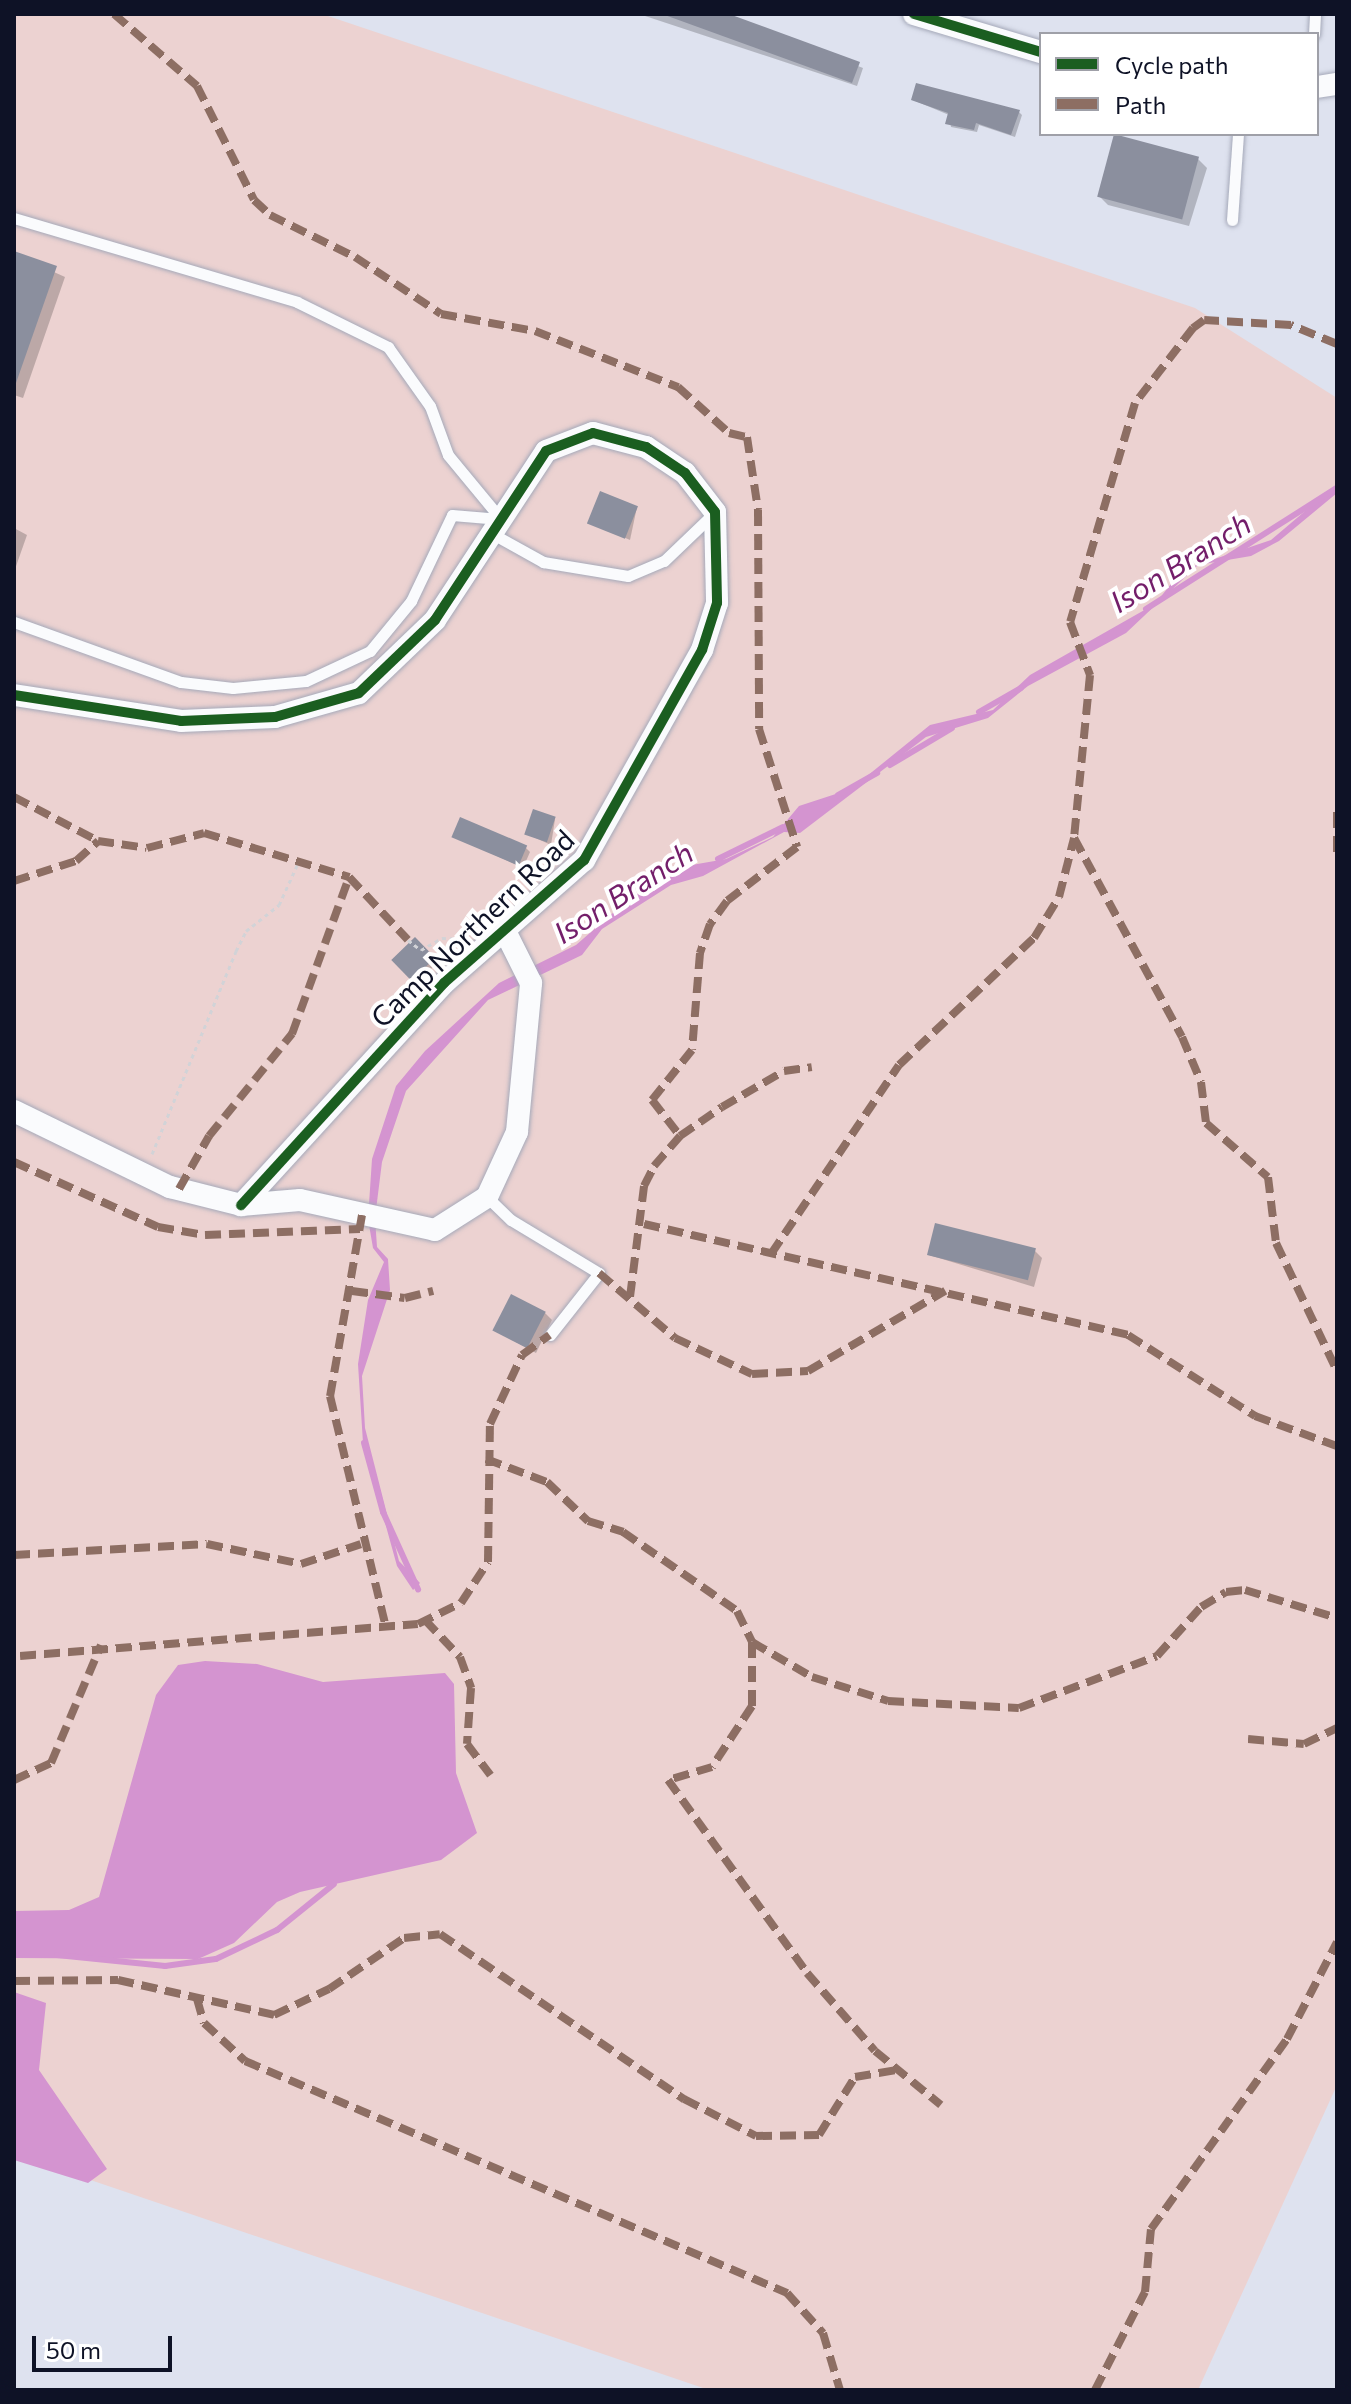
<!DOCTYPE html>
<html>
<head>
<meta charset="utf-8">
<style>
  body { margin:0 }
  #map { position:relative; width:1351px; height:2404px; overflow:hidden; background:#dee2ef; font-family:Commissioner,sans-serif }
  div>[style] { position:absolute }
  .green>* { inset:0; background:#ecd2d1 }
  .water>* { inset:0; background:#d494d0 }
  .shadow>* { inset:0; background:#0003; transform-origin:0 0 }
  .stream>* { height:6px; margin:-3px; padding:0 3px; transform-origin:3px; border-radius:3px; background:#d494d0 }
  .building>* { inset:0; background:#8b8f9e; transform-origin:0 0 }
  .path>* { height:3px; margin-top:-1.5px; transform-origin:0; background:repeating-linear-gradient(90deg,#d2d3d7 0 4px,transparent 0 8px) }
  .roads { filter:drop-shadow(0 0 2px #a5a9b9) drop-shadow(0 0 2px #a5a9b9) }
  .service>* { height:11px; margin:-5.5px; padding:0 5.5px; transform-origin:5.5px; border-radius:5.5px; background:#fafbfd }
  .minor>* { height:22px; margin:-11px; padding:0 11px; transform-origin:11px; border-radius:11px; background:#fafbfd }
  .quiet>* { height:8px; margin-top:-4px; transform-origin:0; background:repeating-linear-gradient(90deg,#8d6e63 0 16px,transparent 0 24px) }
  .cycleway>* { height:10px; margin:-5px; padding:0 5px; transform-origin:5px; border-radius:5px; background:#1b5e20 }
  span { translate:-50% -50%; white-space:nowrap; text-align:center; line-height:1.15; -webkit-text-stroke:8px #fff; paint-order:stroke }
  .street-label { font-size:28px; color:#0e1226 }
  .water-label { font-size:30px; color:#731e6a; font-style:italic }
  .frame { position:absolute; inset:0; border:16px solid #0e1226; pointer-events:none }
  .legend { position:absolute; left:1039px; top:32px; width:280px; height:104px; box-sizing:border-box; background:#fff; border:2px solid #9fa0a8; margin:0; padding:10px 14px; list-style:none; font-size:24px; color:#0e1226 }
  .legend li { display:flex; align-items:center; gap:16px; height:40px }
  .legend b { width:40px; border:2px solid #9fa0a8 }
  .scale { position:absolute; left:32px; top:2336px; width:140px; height:36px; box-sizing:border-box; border:4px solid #0e1226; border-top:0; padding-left:10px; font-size:24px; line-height:28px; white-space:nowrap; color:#0e1226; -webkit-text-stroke:6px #fff; paint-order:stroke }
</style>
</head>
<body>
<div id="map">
  <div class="green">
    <div style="clip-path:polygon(14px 14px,322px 14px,1195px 308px,1337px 398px,1337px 2085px,1198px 2390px,709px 2390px,14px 2154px)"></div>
  </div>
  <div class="water">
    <div style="clip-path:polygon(1337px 484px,1337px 493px,1279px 541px,1251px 556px,1198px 565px,1126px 633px,1028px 686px,988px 718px,926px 737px,800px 833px,784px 832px,703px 876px,671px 885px,602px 929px,582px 955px,488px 1000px,406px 1091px,382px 1162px,375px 1218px,377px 1247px,388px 1259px,390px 1290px,362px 1376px,365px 1428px,399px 1561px,420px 1583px,413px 1590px,397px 1566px,363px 1443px,358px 1364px,368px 1300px,384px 1262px,373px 1248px,368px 1219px,372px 1159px,396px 1086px,425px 1051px,499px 983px,576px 945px,629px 899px,686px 866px,726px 859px,773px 837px,799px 806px,851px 789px,930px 725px,993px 710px,1030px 675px,1155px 604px,1182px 570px,1271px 540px)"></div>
    <div style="clip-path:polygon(205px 1661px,257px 1664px,323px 1682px,445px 1673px,454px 1684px,456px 1773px,477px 1833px,441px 1860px,300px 1892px,277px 1902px,234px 1943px,198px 1959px,14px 1958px,14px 1911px,69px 1910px,99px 1897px,156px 1695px,178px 1665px)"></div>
    <div style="clip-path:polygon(14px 1992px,46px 2003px,39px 2070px,107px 2169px,88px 2183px,14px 2160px)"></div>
  </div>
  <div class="shadow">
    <div style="clip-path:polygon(639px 14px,723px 14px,863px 68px,857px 86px)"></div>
    <div style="clip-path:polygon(913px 100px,1019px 112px,1022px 115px,1015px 137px,979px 125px,977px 132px,951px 127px,949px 115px)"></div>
    <div style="clip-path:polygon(1198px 159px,1207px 168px,1189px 226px,1108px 205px,1099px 196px)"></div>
    <div style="clip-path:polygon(14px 254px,65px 277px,23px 398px,14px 395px)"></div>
    <div style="clip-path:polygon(637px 507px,630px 540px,590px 522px)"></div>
    <div style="clip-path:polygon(14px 528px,27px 535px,14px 572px)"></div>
    <div style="clip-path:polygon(555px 819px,551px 845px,527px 834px)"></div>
    <div style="clip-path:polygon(454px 836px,526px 848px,530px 852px,523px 868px)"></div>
    <div style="left:415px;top:940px;width:32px;height:29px;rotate:46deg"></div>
    <div style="clip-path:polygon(1035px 1251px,1042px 1258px,1034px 1287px,929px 1255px)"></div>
    <div style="clip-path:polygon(545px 1313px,552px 1320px,536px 1353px,496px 1331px)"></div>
  </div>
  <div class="stream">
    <div style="left:1146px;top:609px;width:226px;rotate:-32.4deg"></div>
    <div style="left:979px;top:712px;width:48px;rotate:-29.7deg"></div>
    <div style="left:890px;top:765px;width:72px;rotate:-30.8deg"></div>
    <div style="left:838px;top:795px;width:45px;rotate:-29.4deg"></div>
    <div style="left:718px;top:859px;width:72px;rotate:-26.2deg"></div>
    <div style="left:364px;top:1443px;width:72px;rotate:74.6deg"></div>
    <div style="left:383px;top:1512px;width:85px;rotate:65.6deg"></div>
    <div style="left:57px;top:1955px;width:109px;rotate:5.8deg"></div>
    <div style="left:165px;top:1966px;width:51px;rotate:-7.8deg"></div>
    <div style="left:216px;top:1959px;width:68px;rotate:-25.4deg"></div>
    <div style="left:277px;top:1930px;width:73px;rotate:-38.9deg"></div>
  </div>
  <div class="building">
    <div style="clip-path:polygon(662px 14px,729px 14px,860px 62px,852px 83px)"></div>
    <div style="clip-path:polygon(916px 83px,1020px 110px,1011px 135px,976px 123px,974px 130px,945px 124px,948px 113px,911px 100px)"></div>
    <div style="left:1114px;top:134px;width:88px;height:65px;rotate:15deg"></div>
    <div style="clip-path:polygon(14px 251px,57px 266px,16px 383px,14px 383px)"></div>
    <div style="left:600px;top:491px;width:41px;height:35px;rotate:22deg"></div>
    <div style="left:533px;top:809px;width:24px;height:27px;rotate:19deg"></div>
    <div style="left:460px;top:817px;width:73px;height:22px;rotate:23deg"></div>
    <div style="left:415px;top:937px;width:29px;height:33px;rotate:46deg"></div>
    <div style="left:935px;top:1223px;width:104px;height:33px;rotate:14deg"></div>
    <div style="left:511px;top:1294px;width:39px;height:41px;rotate:27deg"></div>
  </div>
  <div class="path">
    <div style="left:408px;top:940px;width:16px;rotate:38deg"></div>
    <div style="left:421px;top:950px;width:24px;rotate:-30deg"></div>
    <div style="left:442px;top:938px;width:21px;rotate:3deg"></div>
    <div style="left:152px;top:1154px;width:220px;rotate:-67.5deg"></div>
    <div style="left:236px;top:951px;width:22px;rotate:-63deg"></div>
    <div style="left:246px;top:931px;width:42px;rotate:-38.2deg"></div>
    <div style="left:279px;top:905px;width:48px;rotate:-65.6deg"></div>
  </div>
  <div class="roads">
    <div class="service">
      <div style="left:1314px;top:34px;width:20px;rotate:-87deg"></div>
      <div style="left:14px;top:218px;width:295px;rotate:16.5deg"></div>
      <div style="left:297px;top:302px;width:102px;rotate:26.3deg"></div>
      <div style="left:388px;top:347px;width:72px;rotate:54.6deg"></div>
      <div style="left:430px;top:406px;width:52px;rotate:69.8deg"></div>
      <div style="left:448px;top:455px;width:83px;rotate:50.4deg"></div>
      <div style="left:1232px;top:220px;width:86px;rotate:-86deg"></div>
      <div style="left:491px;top:533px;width:60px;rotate:29.1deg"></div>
      <div style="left:543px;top:562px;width:86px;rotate:9.4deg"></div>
      <div style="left:628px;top:576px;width:39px;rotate:-23deg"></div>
      <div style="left:664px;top:561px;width:69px;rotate:-43.8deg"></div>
      <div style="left:14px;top:622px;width:177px;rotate:19.8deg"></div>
      <div style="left:181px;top:682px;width:52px;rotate:6.6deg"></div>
      <div style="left:233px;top:688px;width:73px;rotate:-5.5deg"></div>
      <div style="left:306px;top:681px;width:71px;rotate:-25.1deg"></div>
      <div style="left:370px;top:651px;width:65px;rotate:-50.6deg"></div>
      <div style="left:411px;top:601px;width:95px;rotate:-64.5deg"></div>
      <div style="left:452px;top:515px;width:48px;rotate:4.8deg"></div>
      <div style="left:487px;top:1197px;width:33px;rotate:44deg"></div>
      <div style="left:511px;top:1220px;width:103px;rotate:31.1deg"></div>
      <div style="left:599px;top:1273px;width:79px;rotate:128.3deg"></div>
    </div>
    <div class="minor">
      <div style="left:914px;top:14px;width:133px;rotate:16.7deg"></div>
      <div style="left:1317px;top:87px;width:20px;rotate:-9deg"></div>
      <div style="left:14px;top:695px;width:169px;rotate:8.8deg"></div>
      <div style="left:181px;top:721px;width:94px;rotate:-2.4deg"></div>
      <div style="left:275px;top:717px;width:87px;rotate:-15.9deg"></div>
      <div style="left:359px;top:693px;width:105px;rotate:-43.8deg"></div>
      <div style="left:435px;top:620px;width:202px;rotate:-56.7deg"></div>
      <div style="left:546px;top:451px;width:50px;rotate:-21deg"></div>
      <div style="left:593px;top:433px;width:55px;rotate:14.8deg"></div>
      <div style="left:646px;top:447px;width:47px;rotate:33.7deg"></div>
      <div style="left:685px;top:473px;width:49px;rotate:52.4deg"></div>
      <div style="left:715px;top:512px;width:91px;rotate:88.7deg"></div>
      <div style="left:717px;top:603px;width:49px;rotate:107.7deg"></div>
      <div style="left:702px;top:650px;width:241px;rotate:119.3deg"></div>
      <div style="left:584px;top:860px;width:186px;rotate:138.7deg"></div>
      <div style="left:444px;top:983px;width:301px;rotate:132.4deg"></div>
      <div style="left:14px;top:1111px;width:174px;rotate:26deg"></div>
      <div style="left:170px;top:1187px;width:73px;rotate:14.2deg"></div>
      <div style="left:241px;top:1205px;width:59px;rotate:-4.8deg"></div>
      <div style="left:300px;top:1200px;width:138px;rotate:12.5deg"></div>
      <div style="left:435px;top:1230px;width:62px;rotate:-32.4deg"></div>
      <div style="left:487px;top:1197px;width:72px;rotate:-65.2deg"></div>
      <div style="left:517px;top:1132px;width:150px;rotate:-84.6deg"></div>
      <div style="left:531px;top:983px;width:56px;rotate:-116.6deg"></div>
    </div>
  </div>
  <div class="quiet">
    <div style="left:114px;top:14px;width:110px;rotate:40.9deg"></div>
    <div style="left:197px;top:86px;width:127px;rotate:63.4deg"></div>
    <div style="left:254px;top:200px;width:22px;rotate:43deg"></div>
    <div style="left:270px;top:215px;width:95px;rotate:26.3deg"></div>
    <div style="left:355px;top:257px;width:103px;rotate:33.5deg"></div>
    <div style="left:441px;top:314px;width:96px;rotate:10.3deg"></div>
    <div style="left:535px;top:331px;width:154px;rotate:21.4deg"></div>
    <div style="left:678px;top:387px;width:69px;rotate:42deg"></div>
    <div style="left:729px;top:433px;width:18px;rotate:13deg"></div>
    <div style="left:747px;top:437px;width:74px;rotate:81.4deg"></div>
    <div style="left:758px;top:510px;width:219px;rotate:89.7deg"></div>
    <div style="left:759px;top:729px;width:124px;rotate:72.1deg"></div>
    <div style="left:797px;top:847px;width:88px;rotate:142.4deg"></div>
    <div style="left:727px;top:901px;width:29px;rotate:126deg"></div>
    <div style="left:710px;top:924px;width:31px;rotate:109deg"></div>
    <div style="left:700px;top:953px;width:97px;rotate:94.7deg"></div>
    <div style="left:692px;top:1050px;width:64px;rotate:128.7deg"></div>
    <div style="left:652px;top:1100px;width:46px;rotate:52.1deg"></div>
    <div style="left:1337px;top:344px;width:50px;rotate:-157.6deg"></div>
    <div style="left:1291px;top:325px;width:87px;rotate:-176.7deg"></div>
    <div style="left:1204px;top:320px;width:14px;rotate:144deg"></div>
    <div style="left:1193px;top:328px;width:95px;rotate:127.7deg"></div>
    <div style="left:1135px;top:403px;width:228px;rotate:106.5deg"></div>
    <div style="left:1070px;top:622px;width:57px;rotate:69.3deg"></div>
    <div style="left:1090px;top:675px;width:164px;rotate:95.6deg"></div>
    <div style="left:1074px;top:838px;width:226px;rotate:61.5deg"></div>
    <div style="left:1182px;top:1037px;width:49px;rotate:67.1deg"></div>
    <div style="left:1201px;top:1082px;width:41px;rotate:83deg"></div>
    <div style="left:1206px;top:1123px;width:82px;rotate:41.1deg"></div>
    <div style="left:1268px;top:1177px;width:66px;rotate:83.1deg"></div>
    <div style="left:1276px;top:1243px;width:142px;rotate:64.5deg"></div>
    <div style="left:14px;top:797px;width:95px;rotate:27.6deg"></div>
    <div style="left:98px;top:841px;width:49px;rotate:8.1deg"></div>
    <div style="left:147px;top:848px;width:59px;rotate:-14.7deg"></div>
    <div style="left:204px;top:833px;width:152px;rotate:16.9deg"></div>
    <div style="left:349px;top:877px;width:86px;rotate:46.9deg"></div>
    <div style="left:1337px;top:812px;width:40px;rotate:90deg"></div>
    <div style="left:14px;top:881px;width:65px;rotate:-17.9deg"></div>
    <div style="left:76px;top:861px;width:30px;rotate:-42deg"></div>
    <div style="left:14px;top:1162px;width:158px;rotate:24.3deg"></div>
    <div style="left:158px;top:1227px;width:48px;rotate:9.7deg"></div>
    <div style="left:205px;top:1235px;width:155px;rotate:-2.2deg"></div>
    <div style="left:179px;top:1189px;width:61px;rotate:-60.5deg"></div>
    <div style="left:209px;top:1136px;width:132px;rotate:-50.9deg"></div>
    <div style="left:292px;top:1034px;width:167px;rotate:-70deg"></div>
    <div style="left:362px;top:1215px;width:184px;rotate:100deg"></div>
    <div style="left:330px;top:1396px;width:238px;rotate:76.4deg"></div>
    <div style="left:644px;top:1224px;width:497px;rotate:12.9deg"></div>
    <div style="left:1128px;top:1335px;width:151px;rotate:32.5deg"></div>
    <div style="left:1255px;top:1416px;width:87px;rotate:20.1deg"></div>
    <div style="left:771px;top:1254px;width:228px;rotate:-55.9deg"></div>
    <div style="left:899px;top:1065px;width:185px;rotate:-43.3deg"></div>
    <div style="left:1034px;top:938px;width:48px;rotate:-58.6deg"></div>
    <div style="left:1059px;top:897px;width:61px;rotate:-75.7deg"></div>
    <div style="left:599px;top:1273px;width:100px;rotate:40.5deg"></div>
    <div style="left:675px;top:1338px;width:85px;rotate:25.1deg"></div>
    <div style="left:752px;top:1374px;width:56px;rotate:-3.1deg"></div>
    <div style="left:808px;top:1371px;width:159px;rotate:-30.3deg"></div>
    <div style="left:352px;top:1291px;width:53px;rotate:7.5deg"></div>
    <div style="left:405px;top:1298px;width:29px;rotate:-14deg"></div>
    <div style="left:630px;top:1297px;width:112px;rotate:-82.8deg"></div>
    <div style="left:644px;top:1186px;width:22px;rotate:-63deg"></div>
    <div style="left:654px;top:1166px;width:40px;rotate:-49deg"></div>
    <div style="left:680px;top:1136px;width:51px;rotate:-34.6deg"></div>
    <div style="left:722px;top:1107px;width:72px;rotate:-30.1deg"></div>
    <div style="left:784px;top:1071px;width:28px;rotate:-8deg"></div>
    <div style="left:486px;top:1459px;width:65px;rotate:20.7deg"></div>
    <div style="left:547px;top:1482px;width:57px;rotate:43.6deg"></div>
    <div style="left:588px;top:1521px;width:37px;rotate:17deg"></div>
    <div style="left:623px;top:1532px;width:139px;rotate:34.7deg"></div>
    <div style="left:737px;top:1611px;width:34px;rotate:64deg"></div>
    <div style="left:752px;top:1642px;width:64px;rotate:90deg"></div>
    <div style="left:752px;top:1706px;width:73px;rotate:123.3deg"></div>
    <div style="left:712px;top:1767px;width:46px;rotate:163.5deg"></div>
    <div style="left:668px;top:1780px;width:238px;rotate:54.2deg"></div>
    <div style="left:807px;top:1973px;width:103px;rotate:48.9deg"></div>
    <div style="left:875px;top:2051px;width:85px;rotate:39.3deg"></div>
    <div style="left:14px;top:1555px;width:193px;rotate:-3.3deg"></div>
    <div style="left:207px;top:1544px;width:96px;rotate:12deg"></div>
    <div style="left:301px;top:1564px;width:63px;rotate:-18.4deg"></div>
    <div style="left:425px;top:1620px;width:51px;rotate:46.6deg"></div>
    <div style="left:460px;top:1657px;width:33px;rotate:70deg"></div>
    <div style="left:471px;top:1688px;width:56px;rotate:94.1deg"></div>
    <div style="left:467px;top:1744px;width:39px;rotate:53deg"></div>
    <div style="left:752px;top:1642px;width:69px;rotate:30.3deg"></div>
    <div style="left:812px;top:1677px;width:80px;rotate:17.5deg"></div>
    <div style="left:888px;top:1701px;width:131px;rotate:3.1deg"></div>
    <div style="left:1019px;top:1708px;width:147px;rotate:-20.6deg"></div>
    <div style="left:1157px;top:1656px;width:66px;rotate:-48.1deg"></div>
    <div style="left:1201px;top:1607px;width:29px;rotate:-31deg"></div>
    <div style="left:1226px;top:1592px;width:19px;rotate:-6deg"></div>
    <div style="left:1245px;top:1590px;width:96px;rotate:16.9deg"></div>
    <div style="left:20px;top:1656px;width:399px;rotate:-4.6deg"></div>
    <div style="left:418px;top:1624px;width:48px;rotate:-26deg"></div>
    <div style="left:461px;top:1603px;width:49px;rotate:-56.6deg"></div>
    <div style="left:488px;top:1562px;width:138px;rotate:-89.2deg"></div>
    <div style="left:490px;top:1424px;width:76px;rotate:-65.1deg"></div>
    <div style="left:522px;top:1355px;width:34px;rotate:-36deg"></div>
    <div style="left:1248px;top:1739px;width:56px;rotate:5.1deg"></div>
    <div style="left:1304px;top:1744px;width:37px;rotate:-26deg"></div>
    <div style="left:14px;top:1780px;width:41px;rotate:-24.7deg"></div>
    <div style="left:51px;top:1763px;width:128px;rotate:-67deg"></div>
    <div style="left:14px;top:1981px;width:104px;rotate:-0.6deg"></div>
    <div style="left:118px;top:1980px;width:160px;rotate:12.6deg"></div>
    <div style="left:274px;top:2015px;width:61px;rotate:-25.3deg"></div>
    <div style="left:329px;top:1989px;width:91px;rotate:-34.2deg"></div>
    <div style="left:404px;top:1938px;width:36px;rotate:-6deg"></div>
    <div style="left:440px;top:1934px;width:295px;rotate:34.1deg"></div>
    <div style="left:684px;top:2099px;width:81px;rotate:27.2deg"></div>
    <div style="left:756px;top:2136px;width:63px;rotate:-0.9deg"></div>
    <div style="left:819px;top:2135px;width:68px;rotate:-58.2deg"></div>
    <div style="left:855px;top:2077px;width:43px;rotate:-9.5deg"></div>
    <div style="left:197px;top:1999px;width:25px;rotate:74deg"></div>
    <div style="left:204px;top:2023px;width:56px;rotate:42.8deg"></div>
    <div style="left:245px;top:2061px;width:590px;rotate:23.17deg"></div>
    <div style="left:787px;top:2293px;width:54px;rotate:48deg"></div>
    <div style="left:823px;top:2333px;width:59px;rotate:73.4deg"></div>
    <div style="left:1095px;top:2390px;width:110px;rotate:-63deg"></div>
    <div style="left:1145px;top:2292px;width:63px;rotate:-84.6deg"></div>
    <div style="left:1151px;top:2229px;width:234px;rotate:-54.4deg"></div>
    <div style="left:1287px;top:2039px;width:109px;rotate:-62.7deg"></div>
  </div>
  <div class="cycleway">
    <div style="left:914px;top:14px;width:133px;rotate:16.7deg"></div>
    <div style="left:14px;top:695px;width:169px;rotate:8.8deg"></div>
    <div style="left:181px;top:721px;width:94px;rotate:-2.4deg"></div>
    <div style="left:275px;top:717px;width:87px;rotate:-15.9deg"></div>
    <div style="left:359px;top:693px;width:105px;rotate:-43.8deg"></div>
    <div style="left:435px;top:620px;width:202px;rotate:-56.7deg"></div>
    <div style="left:546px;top:451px;width:50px;rotate:-21deg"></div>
    <div style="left:593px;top:433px;width:55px;rotate:14.8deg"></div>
    <div style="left:646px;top:447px;width:47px;rotate:33.7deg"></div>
    <div style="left:685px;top:473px;width:49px;rotate:52.4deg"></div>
    <div style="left:715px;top:512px;width:91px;rotate:88.7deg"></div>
    <div style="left:717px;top:603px;width:49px;rotate:107.7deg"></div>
    <div style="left:702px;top:650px;width:241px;rotate:119.3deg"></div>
    <div style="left:584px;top:860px;width:186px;rotate:138.7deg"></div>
    <div style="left:444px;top:983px;width:301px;rotate:132.4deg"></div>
  </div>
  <div class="street-label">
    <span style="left:472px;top:928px;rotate:-44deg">Camp Northern Road</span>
  </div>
  <div class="water-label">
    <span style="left:1180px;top:562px;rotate:-32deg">Ison Branch</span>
    <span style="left:623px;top:892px;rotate:-33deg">Ison Branch</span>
  </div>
  <div class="frame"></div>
  <ul class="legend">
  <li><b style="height:10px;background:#1b5e20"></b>Cycle path</li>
  <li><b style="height:10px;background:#8d6e63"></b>Path</li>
  </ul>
  <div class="scale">50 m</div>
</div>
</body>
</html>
